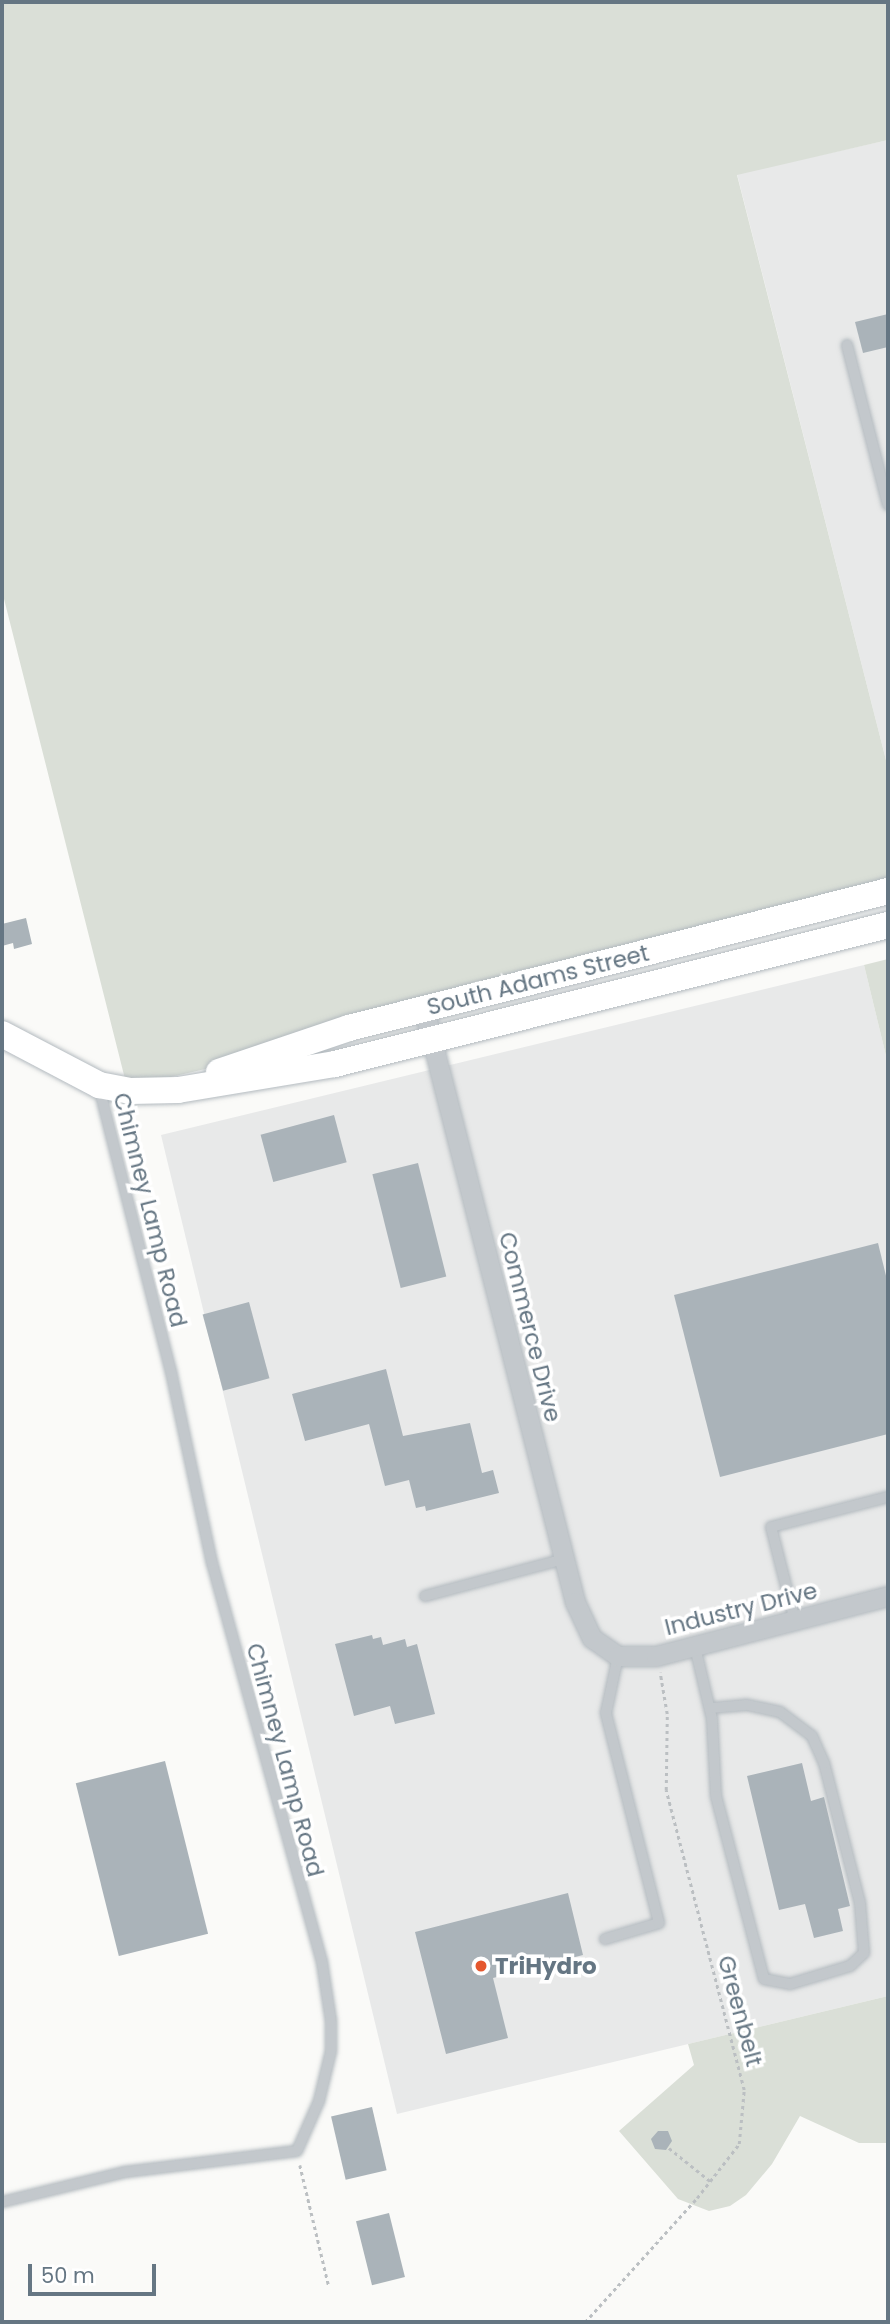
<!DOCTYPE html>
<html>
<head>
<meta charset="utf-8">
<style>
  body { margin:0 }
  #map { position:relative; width:890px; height:2324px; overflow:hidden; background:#fafaf8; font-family:Poppins,sans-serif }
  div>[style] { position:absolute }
  .built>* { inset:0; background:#e8e9e9 }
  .green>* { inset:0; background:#dadfd7 }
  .building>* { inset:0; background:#aab3b9; transform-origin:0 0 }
  .path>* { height:2.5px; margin-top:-1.25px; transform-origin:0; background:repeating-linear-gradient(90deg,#bbbfc2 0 3.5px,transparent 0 7px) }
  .roads { filter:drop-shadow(0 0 2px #b3babf) drop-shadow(0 0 2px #b3babf) }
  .lane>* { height:10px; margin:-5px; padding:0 5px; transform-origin:5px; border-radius:5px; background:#c3c8cc }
  .street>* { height:19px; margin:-9.5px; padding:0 9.5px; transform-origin:9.5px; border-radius:9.5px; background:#c3c8cc }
  .secondary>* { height:26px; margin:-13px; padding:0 13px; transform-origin:13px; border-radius:13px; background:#fff }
  .dots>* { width:19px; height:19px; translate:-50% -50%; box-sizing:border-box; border:4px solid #fff; border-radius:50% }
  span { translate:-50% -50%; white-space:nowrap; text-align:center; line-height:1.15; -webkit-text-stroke:7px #fff; paint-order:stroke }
  .street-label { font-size:23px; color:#657683 }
  .poi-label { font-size:23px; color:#657683; font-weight:700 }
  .left { translate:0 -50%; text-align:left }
  .frame { position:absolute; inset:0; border:4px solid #657683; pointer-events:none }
  .scale { position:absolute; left:28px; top:2264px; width:128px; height:32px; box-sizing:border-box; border:4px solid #657683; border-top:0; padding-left:9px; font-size:21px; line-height:24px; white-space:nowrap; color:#657683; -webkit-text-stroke:5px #fff; paint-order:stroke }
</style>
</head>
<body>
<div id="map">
  <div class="built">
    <div style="clip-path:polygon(888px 140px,888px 768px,737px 174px)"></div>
    <div style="clip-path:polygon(864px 965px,888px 1064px,888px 1996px,397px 2114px,161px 1135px)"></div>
  </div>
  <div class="green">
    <div style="clip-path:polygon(2px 2px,888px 2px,888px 140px,737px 175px,888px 768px,888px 883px,214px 1067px,162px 1079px,125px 1079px,2px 591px)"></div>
    <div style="clip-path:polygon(888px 959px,888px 1064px,864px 965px)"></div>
    <div style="clip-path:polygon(888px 1996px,888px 2143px,859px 2143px,800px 2116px,772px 2164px,746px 2195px,730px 2206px,709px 2211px,678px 2199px,619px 2131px,694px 2065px,688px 2044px)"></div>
  </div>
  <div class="building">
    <div style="clip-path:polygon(888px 314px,888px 347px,863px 353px,855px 322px)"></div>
    <div style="clip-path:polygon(26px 918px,32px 944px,14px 949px,13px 943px,2px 946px,2px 924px)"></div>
    <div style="left:334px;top:1115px;width:49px;height:76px;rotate:75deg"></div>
    <div style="left:418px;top:1163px;width:117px;height:47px;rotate:76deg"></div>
    <div style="clip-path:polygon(878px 1243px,888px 1284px,888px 1434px,720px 1477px,674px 1295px)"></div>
    <div style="left:249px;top:1302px;width:79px;height:48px;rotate:75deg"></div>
    <div style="clip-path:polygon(386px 1369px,403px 1436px,470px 1423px,482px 1473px,493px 1470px,499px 1493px,426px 1511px,425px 1506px,416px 1508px,409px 1480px,385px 1486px,369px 1424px,305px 1441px,292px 1394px)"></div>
    <div style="clip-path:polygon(372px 1635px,373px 1639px,381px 1637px,383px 1645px,405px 1639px,407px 1647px,417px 1644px,435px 1714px,395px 1724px,390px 1706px,354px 1716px,335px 1644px)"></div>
    <div style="left:165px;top:1761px;width:178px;height:92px;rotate:76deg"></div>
    <div style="clip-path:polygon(802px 1763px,811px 1801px,824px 1797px,850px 1906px,838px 1909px,843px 1931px,814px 1938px,805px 1904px,779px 1910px,747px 1776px)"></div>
    <div style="clip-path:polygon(568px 1893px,583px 1955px,493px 1978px,508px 2038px,446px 2054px,415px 1932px)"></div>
    <div style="left:372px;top:2107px;width:65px;height:42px;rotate:77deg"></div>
    <div style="clip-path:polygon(658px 2131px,668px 2131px,672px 2141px,666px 2150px,655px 2149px,651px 2139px)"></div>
    <div style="left:389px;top:2213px;width:66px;height:34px;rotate:76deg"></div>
  </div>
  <div class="path">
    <div style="left:669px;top:2148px;width:53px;rotate:38.8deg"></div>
    <div style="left:300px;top:2165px;width:125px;rotate:76.6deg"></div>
    <div style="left:585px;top:2322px;width:167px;rotate:-47.9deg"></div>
    <div style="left:697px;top:2198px;width:68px;rotate:-52.1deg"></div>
    <div style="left:739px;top:2144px;width:54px;rotate:-84.7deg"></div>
    <div style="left:744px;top:2090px;width:310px;rotate:-104.6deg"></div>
    <div style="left:666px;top:1790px;width:76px;rotate:-89.2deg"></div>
    <div style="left:667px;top:1714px;width:42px;rotate:-99.7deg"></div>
  </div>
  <div class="roads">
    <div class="lane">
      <div style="left:847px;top:345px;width:165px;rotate:75.6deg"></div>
      <div style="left:425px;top:1596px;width:144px;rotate:-14.9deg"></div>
      <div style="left:795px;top:1621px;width:97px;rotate:-104.3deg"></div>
      <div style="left:771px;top:1527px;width:121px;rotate:-14.4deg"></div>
      <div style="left:695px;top:1647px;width:74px;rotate:76.7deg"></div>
      <div style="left:712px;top:1719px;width:77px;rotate:87deg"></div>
      <div style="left:716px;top:1796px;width:189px;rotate:75.3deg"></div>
      <div style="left:764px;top:1979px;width:26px;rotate:11deg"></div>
      <div style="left:790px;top:1984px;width:63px;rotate:-16.7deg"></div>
      <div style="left:850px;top:1966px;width:19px;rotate:-43deg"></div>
      <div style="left:864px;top:1953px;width:50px;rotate:-94.6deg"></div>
      <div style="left:860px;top:1903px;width:145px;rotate:-104.4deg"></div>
      <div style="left:824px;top:1763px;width:30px;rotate:-114deg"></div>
      <div style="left:812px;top:1736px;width:40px;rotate:-143deg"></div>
      <div style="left:780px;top:1712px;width:35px;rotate:-168deg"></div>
      <div style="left:746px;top:1705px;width:36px;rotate:175deg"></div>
      <div style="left:605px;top:1939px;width:56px;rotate:-16.5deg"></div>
      <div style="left:659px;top:1923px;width:217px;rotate:-104.2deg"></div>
      <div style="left:606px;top:1713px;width:58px;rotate:-78.1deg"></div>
      <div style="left:2px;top:2202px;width:127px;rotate:-13.7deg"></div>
      <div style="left:125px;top:2172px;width:173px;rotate:-7deg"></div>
      <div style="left:297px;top:2151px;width:55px;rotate:-66.3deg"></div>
      <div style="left:319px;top:2101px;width:51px;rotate:-76.5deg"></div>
      <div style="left:331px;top:2051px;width:30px;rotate:-90deg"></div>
      <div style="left:331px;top:2021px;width:60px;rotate:-98.7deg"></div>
      <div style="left:322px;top:1962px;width:414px;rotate:-105.4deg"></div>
      <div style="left:212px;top:1563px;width:195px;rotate:-102.1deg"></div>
      <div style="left:171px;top:1372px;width:294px;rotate:-104.2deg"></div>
    </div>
    <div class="street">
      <div style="left:424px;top:1009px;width:612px;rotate:75.71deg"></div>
      <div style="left:575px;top:1602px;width:40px;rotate:65deg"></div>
      <div style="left:592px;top:1638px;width:32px;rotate:35deg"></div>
      <div style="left:618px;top:1656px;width:38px"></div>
      <div style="left:656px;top:1656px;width:240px;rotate:-14.5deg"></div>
    </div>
    <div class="secondary">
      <div style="left:2px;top:1034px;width:110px;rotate:27.7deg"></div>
      <div style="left:99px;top:1085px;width:32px;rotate:11deg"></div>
      <div style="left:130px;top:1091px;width:48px;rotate:-1.2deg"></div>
      <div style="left:178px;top:1090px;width:159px;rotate:-9.4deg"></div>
      <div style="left:335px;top:1064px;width:570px;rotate:-14.11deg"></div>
      <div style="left:219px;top:1072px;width:137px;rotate:-18.7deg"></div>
      <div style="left:349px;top:1028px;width:556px;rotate:-14.26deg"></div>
    </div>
  </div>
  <div class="dots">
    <div style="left:481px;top:1966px;background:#e4572e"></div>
  </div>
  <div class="street-label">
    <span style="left:538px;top:980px;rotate:-14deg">South Adams Street</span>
    <span style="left:150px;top:1210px;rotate:76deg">Chimney Lamp Road</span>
    <span style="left:530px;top:1327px;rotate:76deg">Commerce Drive</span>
    <span style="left:741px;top:1609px;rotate:-14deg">Industry Drive</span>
    <span style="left:285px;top:1760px;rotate:75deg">Chimney Lamp Road</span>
    <span style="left:740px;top:2011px;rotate:75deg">Greenbelt</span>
  </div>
  <div class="poi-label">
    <span class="left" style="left:495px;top:1966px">TriHydro</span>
  </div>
  <div class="frame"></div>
  <div class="scale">50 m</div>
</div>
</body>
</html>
